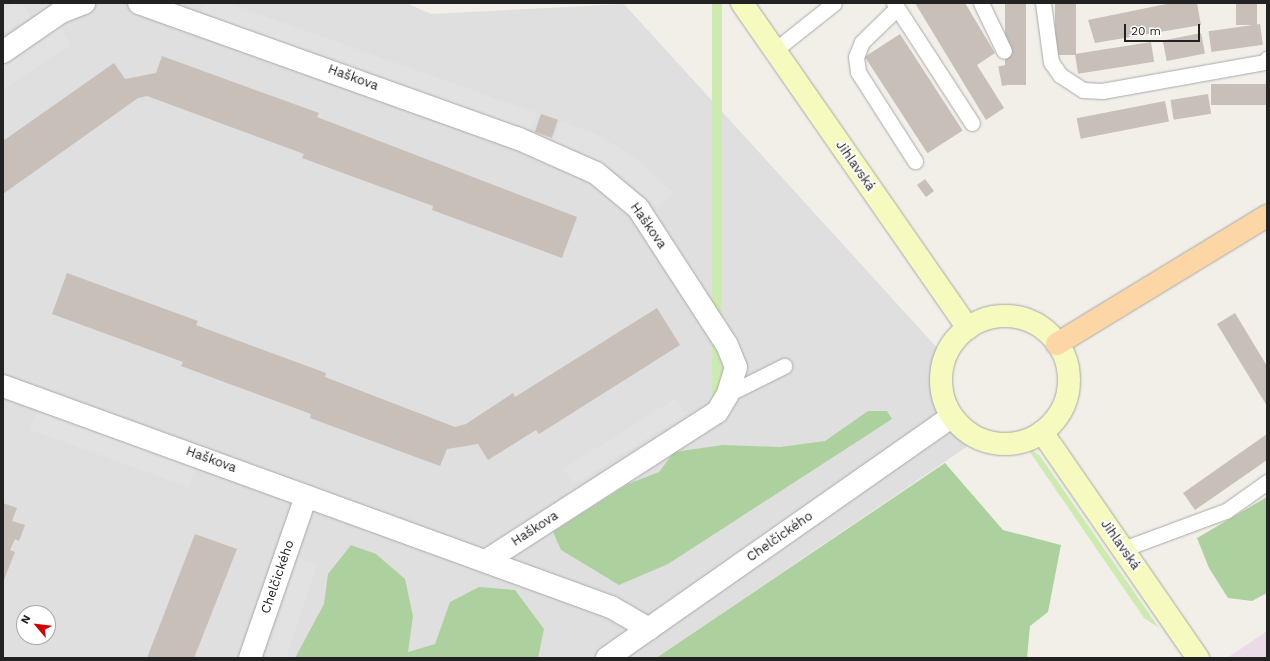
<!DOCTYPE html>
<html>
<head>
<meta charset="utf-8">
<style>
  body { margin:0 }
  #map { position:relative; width:1270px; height:661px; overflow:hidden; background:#f2efe9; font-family:"Work Sans",sans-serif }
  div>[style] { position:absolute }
  .residential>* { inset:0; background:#e0dfdf }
  .industrial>* { inset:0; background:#ebdbe8 }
  .grass>* { inset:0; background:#cdebb0; transform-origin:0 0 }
  .forest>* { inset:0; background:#add19e }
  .parking>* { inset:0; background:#e2e2e2; transform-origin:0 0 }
  .building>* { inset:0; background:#c7bfb8; transform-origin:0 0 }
  .roads { filter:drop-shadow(0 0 1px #a9a9a9) drop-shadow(0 0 1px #a9a9a9) }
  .service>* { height:15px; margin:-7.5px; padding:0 7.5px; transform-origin:7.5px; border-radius:7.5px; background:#fff }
  .minor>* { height:22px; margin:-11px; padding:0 11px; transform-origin:11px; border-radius:11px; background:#fff }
  .tertiary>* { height:22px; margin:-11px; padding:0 11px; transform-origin:11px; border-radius:11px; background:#fff }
  .secondary>* { height:22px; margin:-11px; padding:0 11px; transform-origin:11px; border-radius:11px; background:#f7fabf }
  .secondary>.ring { margin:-11px; padding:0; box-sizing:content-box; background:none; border:22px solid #f7fabf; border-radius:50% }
  .primary>* { height:22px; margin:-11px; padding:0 11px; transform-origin:11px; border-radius:11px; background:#fcd6a4 }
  span { translate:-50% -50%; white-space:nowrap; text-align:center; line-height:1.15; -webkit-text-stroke:4px #fff; paint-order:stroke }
  .street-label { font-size:13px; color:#222 }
  .frame { position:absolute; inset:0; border:4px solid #222; pointer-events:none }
  .north { position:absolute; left:16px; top:605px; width:40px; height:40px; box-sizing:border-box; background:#fff; border:1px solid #a7a7a7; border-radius:50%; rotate:298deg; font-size:11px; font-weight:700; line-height:16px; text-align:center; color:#222 }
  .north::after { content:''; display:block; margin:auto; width:14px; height:18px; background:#d40000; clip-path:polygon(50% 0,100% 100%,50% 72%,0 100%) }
  .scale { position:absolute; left:1124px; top:24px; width:76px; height:18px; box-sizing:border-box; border:2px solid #222; border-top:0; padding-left:5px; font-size:12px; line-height:14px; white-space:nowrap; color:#222; -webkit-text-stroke:3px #fff; paint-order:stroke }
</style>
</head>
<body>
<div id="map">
  <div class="residential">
    <div style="clip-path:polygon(evenodd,3px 3px,406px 3px,431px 14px,624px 4px,940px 351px,971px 444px,656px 658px,3px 658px,3px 3px,24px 613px,48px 613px,48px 637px,24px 637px,24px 613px)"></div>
  </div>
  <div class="industrial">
    <div style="clip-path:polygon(1267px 631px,1267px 658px,1227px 658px)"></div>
  </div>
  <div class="grass">
    <div style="left:712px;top:3px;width:10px;height:422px"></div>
    <div style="clip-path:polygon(1025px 445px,1040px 456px,1159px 628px,1144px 618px)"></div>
  </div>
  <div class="forest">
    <div style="clip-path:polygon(868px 411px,887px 411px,892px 419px,668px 564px,619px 585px,561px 550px,553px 532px,628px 484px,659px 472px,674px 452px,723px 445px,780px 447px,825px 441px)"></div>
    <div style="clip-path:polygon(945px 463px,1003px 530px,1061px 545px,1048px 612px,1030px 626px,1027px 658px,656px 658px)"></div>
    <div style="clip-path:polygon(1267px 497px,1267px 593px,1252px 601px,1228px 598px,1209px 568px,1197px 538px)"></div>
    <div style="clip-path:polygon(351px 545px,376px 554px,405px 579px,413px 616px,408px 652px,435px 644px,450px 602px,479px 587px,515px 590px,544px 629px,538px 658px,295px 658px,324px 604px,328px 574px)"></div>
  </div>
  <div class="parking">
    <div style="clip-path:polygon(15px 3px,21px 3px,30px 16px,3px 34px,3px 11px)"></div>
    <div style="clip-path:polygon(204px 3px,228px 3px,537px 113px,529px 133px,199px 16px)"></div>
    <div style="clip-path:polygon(60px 26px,71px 45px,3px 90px,3px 64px)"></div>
    <div style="clip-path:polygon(561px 121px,598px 135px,638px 160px,673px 193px,657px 208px,625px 178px,589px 155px,552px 141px)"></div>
    <div style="left:676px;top:398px;width:19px;height:133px;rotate:58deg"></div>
    <div style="left:37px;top:410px;width:169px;height:21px;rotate:20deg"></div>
    <div style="left:298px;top:558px;width:20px;height:106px;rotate:18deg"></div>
  </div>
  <div class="building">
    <div style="clip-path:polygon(915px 3px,965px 3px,995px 53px,977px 65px,1004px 108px,986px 120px)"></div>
    <div style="left:1005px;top:3px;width:21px;height:82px"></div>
    <div style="left:1055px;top:3px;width:21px;height:52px"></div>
    <div style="clip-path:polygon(1171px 3px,1197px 3px,1201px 25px,1095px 43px,1088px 20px)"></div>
    <div style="left:1236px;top:3px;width:21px;height:22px"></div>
    <div style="left:1260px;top:24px;width:21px;height:52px;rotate:82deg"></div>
    <div style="left:1201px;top:33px;width:21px;height:39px;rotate:79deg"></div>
    <div style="left:900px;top:34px;width:115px;height:42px;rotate:57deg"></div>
    <div style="left:1151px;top:42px;width:20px;height:77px;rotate:81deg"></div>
    <div style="clip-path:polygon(162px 56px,319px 113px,317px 117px,577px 217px,562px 258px,432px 210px,433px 206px,302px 158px,304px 154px,147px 96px,138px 98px,3px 194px,3px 141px,114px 63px,125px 79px,156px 73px)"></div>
    <div style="left:1011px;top:64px;width:20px;height:13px;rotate:79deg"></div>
    <div style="left:1267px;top:84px;width:21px;height:56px;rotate:90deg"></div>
    <div style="left:1208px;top:94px;width:20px;height:38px;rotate:81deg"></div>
    <div style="left:1165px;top:101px;width:21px;height:90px;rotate:79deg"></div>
    <div style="left:541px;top:114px;width:18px;height:19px;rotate:19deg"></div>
    <div style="left:925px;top:179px;width:15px;height:10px;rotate:53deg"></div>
    <div style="clip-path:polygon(67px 273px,198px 321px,196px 325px,326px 373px,325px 377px,455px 427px,466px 424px,513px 393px,515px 397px,657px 308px,680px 345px,539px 434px,536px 430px,488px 460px,478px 444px,447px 449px,440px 466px,310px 418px,311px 414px,181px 366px,183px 362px,52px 314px)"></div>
    <div style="clip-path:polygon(1235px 313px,1267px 366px,1267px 406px,1217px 324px)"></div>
    <div style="clip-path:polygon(1267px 434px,1267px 460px,1195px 510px,1183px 493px)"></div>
    <div style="clip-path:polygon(3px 503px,17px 508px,12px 521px,25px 525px,19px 541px,15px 539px,10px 550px,15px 552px,4px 580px)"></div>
    <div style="clip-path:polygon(195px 534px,237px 549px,194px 658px,147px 658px)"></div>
  </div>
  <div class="roads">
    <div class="service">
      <div style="left:894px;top:3px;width:143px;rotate:57deg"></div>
      <div style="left:981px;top:3px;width:53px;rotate:64.4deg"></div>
      <div style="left:1043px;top:3px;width:60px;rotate:82.3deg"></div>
      <div style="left:1051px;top:62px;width:16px;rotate:55deg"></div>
      <div style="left:1060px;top:75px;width:27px;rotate:33deg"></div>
      <div style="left:1083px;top:90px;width:19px;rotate:3deg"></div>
      <div style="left:1102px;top:91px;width:166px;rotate:-10.1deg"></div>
      <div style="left:1265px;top:62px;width:4px;rotate:-56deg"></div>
      <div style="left:897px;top:8px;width:49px;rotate:135.8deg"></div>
      <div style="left:862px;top:42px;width:16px;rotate:112deg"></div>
      <div style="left:856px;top:57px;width:15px;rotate:82deg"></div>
      <div style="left:858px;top:72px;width:106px;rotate:57.4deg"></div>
      <div style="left:775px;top:50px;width:75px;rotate:-38.5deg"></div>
      <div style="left:728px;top:394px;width:63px;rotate:-26.6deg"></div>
      <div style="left:1123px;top:549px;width:110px;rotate:-20.3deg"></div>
      <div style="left:1226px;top:511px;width:50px;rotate:-35.3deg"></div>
    </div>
    <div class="minor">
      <div style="left:139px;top:3px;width:401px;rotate:19.7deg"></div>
      <div style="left:517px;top:138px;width:86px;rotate:23.9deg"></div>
      <div style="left:596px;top:173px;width:55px;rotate:39.8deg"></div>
      <div style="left:638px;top:208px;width:163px;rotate:57deg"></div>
      <div style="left:727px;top:345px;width:24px;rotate:68deg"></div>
      <div style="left:736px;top:367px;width:28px;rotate:107deg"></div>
      <div style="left:728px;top:394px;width:21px;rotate:121deg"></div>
      <div style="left:717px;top:412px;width:275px;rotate:147.2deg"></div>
      <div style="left:3px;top:52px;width:70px;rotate:-34.6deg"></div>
      <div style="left:61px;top:12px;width:25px;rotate:-21deg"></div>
      <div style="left:3px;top:386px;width:647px;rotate:19.98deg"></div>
      <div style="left:611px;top:607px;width:44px;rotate:30.1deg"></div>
      <div style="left:250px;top:658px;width:171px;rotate:-70.9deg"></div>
    </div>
    <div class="tertiary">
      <div style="left:607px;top:658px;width:421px;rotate:-35deg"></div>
    </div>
    <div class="secondary">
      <div style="left:742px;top:3px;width:396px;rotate:55.2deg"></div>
      <div class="ring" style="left:941px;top:316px;width:106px;height:106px"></div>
      <div style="left:1042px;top:432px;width:275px;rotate:55.4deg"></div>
    </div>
    <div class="primary">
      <div style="left:1057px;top:344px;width:246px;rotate:-31.4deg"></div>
    </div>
  </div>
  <div class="street-label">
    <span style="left:353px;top:78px;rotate:20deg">Haškova</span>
    <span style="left:855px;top:166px;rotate:55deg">Jihlavská</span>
    <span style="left:648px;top:226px;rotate:55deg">Haškova</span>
    <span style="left:211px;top:460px;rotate:20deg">Haškova</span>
    <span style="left:535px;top:529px;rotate:-33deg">Haškova</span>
    <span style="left:780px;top:537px;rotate:-35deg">Chelčického</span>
    <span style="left:1120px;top:545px;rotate:55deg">Jihlavská</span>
    <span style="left:278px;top:577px;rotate:-71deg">Chelčického</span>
  </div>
  <div class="frame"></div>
  <div class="north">N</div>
  <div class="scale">20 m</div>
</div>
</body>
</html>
